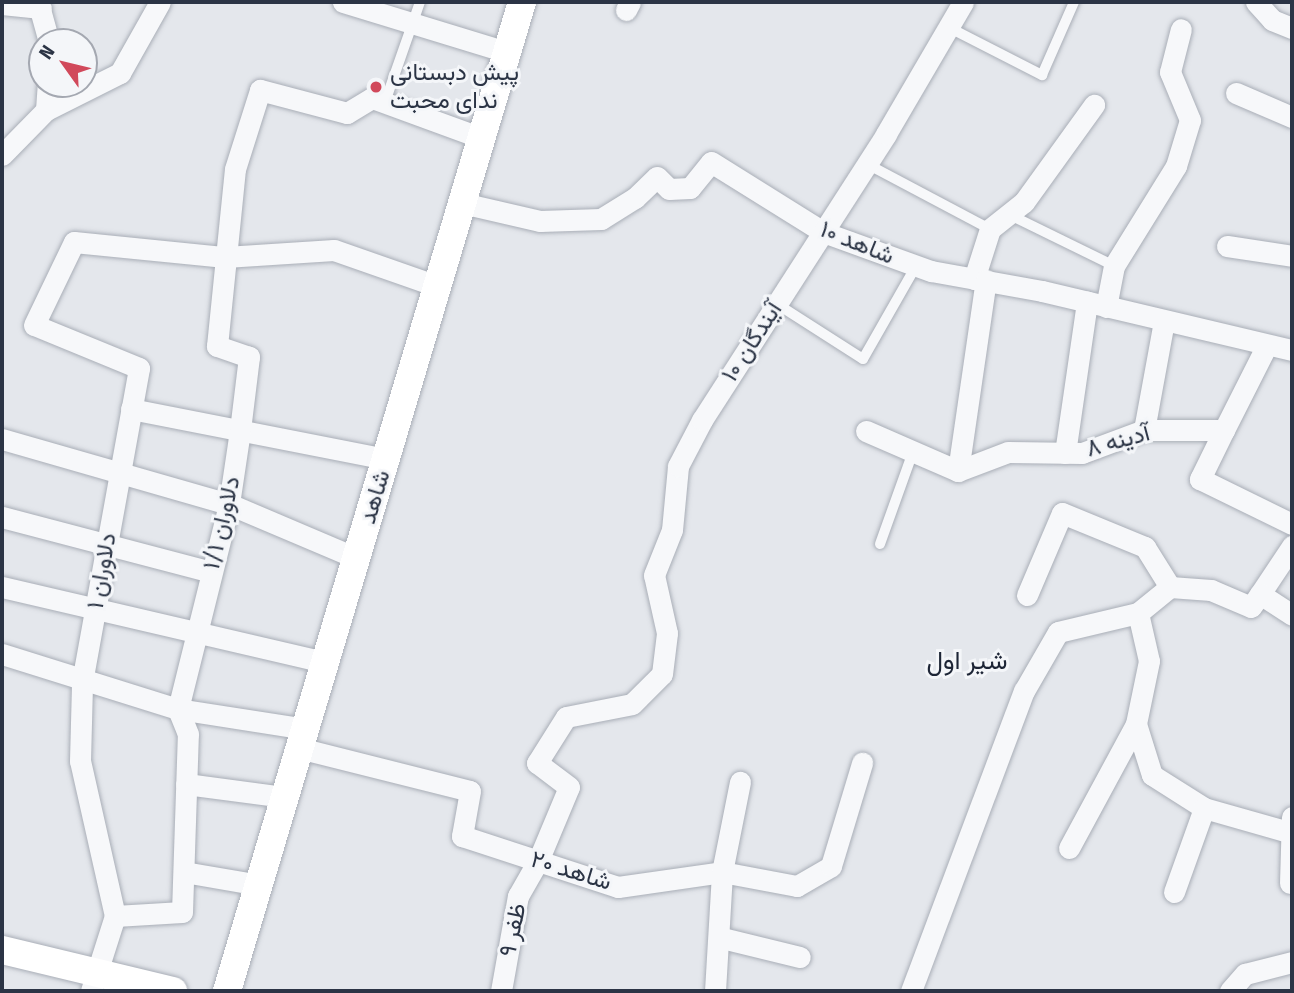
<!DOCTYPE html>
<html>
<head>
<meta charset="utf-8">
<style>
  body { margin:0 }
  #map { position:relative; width:1294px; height:993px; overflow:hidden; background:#e4e7ec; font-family:"Fira Sans Condensed",Vazirmatn,sans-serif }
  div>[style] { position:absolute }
  .roads { filter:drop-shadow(0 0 2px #a9aeb7) drop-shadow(0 0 2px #a9aeb7) }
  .lane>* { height:10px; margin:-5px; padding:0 5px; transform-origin:5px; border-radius:5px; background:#f7f8fa }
  .street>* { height:21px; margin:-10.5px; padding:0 10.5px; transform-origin:10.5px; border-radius:10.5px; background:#f7f8fa }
  .secondary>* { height:28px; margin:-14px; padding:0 14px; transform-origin:14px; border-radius:14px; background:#fff }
  .dots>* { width:19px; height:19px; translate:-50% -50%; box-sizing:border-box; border:4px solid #f4f6f9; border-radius:50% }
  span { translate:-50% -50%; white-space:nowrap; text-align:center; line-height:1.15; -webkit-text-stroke:6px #f4f6f9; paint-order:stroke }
  .poi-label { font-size:24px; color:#2b3445 }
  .left { translate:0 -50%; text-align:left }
  .street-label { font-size:24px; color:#2b3445 }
  .neighbourhood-label { font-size:26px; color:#1d2536 }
  .frame { position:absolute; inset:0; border:4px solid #2b3445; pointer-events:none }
  .north { position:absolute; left:28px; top:28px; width:70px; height:70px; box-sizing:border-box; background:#f4f6f9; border:2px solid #a4a8b1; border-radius:50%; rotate:304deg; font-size:19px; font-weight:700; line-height:28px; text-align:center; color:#2b3445 }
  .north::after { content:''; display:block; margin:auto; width:24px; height:32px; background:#d1495b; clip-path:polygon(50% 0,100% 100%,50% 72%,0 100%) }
</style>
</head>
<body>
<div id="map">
  <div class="roads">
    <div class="lane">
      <div style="left:948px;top:27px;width:106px;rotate:27.1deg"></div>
      <div style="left:1042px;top:75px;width:80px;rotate:-66.3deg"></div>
      <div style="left:385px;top:102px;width:106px;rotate:-70.7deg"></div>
      <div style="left:867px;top:164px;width:139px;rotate:27.9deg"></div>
      <div style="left:1008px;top:214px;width:118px;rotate:26.1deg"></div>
      <div style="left:777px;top:304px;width:102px;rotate:32.6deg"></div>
      <div style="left:863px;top:359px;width:107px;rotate:-60.3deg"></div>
      <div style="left:880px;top:544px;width:98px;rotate:-70.3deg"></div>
    </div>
    <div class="street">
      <div style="left:38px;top:2px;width:41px;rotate:74.6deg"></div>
      <div style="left:343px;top:2px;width:171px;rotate:17deg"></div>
      <div style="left:1256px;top:2px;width:24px;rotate:48deg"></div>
      <div style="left:1272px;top:20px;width:22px;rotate:22deg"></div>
      <div style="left:2px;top:4px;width:39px;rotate:6deg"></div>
      <div style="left:626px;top:10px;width:9px;rotate:-63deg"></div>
      <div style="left:1236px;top:93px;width:61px;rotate:23.2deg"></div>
      <div style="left:46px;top:110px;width:26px;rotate:-86deg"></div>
      <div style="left:2px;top:155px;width:63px;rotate:-45.6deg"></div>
      <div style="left:46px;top:110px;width:83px;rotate:-26.6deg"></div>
      <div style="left:120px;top:73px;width:81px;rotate:-60.6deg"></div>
      <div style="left:462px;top:203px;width:80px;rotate:13deg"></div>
      <div style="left:540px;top:221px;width:61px;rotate:-1.9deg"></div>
      <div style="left:601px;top:219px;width:40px;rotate:-32deg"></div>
      <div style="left:635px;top:198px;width:30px;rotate:-44deg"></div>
      <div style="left:657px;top:177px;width:17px;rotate:45deg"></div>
      <div style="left:669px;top:189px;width:21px;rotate:-3deg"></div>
      <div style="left:690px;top:188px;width:33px;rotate:-51deg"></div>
      <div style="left:711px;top:162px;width:132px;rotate:32deg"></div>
      <div style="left:823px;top:232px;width:115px;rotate:19.9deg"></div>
      <div style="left:931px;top:271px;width:113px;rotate:10.2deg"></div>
      <div style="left:1042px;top:291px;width:257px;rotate:13.3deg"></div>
      <div style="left:1227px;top:246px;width:66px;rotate:8.7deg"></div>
      <div style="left:974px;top:279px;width:52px;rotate:-72.3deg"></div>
      <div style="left:990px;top:229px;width:43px;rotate:-38.5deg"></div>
      <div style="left:1024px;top:202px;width:120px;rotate:-54.2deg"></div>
      <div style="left:1106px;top:307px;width:42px;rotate:-79deg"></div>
      <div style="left:1114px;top:266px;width:118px;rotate:-58.2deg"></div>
      <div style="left:1176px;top:166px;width:48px;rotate:-73.1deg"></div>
      <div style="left:1190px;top:120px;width:52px;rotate:-112.6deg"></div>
      <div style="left:1170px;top:72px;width:44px;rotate:-75.7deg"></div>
      <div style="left:131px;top:409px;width:260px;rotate:11.1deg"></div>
      <div style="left:1144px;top:430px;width:111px;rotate:-79.6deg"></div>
      <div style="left:1224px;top:430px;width:95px;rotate:-63.2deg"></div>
      <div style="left:866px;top:431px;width:100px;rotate:23.5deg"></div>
      <div style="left:958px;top:471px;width:53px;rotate:-20.8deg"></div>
      <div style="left:1008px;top:452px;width:74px;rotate:0.8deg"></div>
      <div style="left:1082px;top:453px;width:66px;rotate:-20.4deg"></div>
      <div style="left:1144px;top:430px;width:80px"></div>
      <div style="left:1224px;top:430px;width:55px;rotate:116.1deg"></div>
      <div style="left:1200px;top:479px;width:102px;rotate:26.1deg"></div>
      <div style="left:2px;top:439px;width:236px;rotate:16deg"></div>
      <div style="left:229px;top:504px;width:138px;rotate:23deg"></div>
      <div style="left:1065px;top:453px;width:153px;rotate:-81.7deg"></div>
      <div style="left:958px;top:471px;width:193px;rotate:-81.7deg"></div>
      <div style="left:2px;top:517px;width:216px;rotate:14.7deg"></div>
      <div style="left:2px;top:587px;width:332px;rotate:13.1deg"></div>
      <div style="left:1260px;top:594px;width:58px;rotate:-56.3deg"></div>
      <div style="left:1027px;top:595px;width:89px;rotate:-66.9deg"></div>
      <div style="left:1062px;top:513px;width:90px;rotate:22.3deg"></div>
      <div style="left:1145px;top:547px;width:47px;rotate:58deg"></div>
      <div style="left:1170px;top:587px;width:41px;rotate:4.2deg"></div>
      <div style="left:1211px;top:590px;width:43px;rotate:23deg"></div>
      <div style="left:1251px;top:607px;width:16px;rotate:-55deg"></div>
      <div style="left:1260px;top:594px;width:38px;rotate:33deg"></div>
      <div style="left:1138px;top:613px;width:49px;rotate:77.1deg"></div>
      <div style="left:1149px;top:661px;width:64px;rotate:101.7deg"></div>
      <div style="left:1136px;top:724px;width:53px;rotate:72.6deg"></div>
      <div style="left:1152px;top:775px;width:62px;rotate:32.4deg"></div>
      <div style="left:1204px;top:808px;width:91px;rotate:15.9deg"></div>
      <div style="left:2px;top:654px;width:184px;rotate:17.4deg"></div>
      <div style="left:178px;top:709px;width:129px;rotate:8.9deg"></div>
      <div style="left:299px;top:748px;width:176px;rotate:14.1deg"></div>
      <div style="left:470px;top:791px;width:46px;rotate:100.1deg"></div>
      <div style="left:462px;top:836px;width:164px;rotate:18.1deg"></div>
      <div style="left:618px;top:887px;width:105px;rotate:-8.2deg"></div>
      <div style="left:722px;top:872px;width:76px;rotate:10.6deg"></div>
      <div style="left:797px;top:886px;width:39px;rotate:-30deg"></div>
      <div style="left:831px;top:866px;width:108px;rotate:-73.2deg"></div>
      <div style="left:186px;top:784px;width:100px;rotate:7.5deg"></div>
      <div style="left:1069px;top:848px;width:141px;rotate:-61.6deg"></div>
      <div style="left:184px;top:872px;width:76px;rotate:9.8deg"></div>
      <div style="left:1290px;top:883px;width:66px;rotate:-88.3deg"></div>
      <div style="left:1174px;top:892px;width:89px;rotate:-70.3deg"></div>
      <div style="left:115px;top:916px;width:67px;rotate:-3.4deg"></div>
      <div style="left:182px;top:912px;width:178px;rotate:-88.1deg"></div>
      <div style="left:188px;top:734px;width:27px;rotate:-112deg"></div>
      <div style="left:178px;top:709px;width:211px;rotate:-76deg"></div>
      <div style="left:229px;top:504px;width:75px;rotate:-81.5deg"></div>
      <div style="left:240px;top:430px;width:74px;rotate:-83deg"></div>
      <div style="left:249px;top:357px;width:34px;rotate:-161deg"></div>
      <div style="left:217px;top:346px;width:178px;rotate:-84.2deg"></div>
      <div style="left:235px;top:169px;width:83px;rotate:-72.4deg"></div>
      <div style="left:260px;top:90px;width:90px;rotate:14.8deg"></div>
      <div style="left:347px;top:113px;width:29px;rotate:-31deg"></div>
      <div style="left:372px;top:98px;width:117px;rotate:20deg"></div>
      <div style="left:722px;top:938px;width:80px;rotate:13.7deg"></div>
      <div style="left:91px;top:991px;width:79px;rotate:-72.3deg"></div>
      <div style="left:115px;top:916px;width:159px;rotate:-102.7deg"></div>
      <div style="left:80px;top:761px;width:79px;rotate:-88.5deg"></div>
      <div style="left:82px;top:682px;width:319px;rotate:-79.7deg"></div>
      <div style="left:139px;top:368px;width:113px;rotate:-157.7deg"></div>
      <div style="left:34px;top:325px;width:92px;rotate:-64.3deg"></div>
      <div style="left:74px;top:242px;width:152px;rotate:5.7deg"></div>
      <div style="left:225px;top:257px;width:109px;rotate:-3.7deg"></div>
      <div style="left:334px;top:250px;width:109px;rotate:19.3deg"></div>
      <div style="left:501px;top:991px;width:97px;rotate:-79.9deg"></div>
      <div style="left:518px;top:896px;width:40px;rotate:-60.3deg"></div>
      <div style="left:538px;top:861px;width:80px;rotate:-67.3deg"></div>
      <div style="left:569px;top:787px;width:40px;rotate:-143deg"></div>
      <div style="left:537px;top:763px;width:54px;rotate:-57.8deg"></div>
      <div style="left:566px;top:717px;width:67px;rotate:-11.1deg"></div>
      <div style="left:632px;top:704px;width:42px;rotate:-45deg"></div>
      <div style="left:662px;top:674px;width:41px;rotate:-83deg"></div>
      <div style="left:667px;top:633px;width:59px;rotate:-102.6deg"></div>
      <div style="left:654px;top:575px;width:48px;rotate:-68.2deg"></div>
      <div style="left:672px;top:530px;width:64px;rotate:-84.6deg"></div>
      <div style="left:678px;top:466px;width:52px;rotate:-62.4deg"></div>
      <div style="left:702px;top:420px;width:340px;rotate:-57.2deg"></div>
      <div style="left:886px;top:134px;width:153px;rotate:-59.7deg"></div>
      <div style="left:715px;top:991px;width:119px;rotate:-86.6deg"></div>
      <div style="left:722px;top:872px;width:92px;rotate:-78.7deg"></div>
      <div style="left:911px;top:991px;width:321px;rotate:-69.4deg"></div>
      <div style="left:1024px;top:691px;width:68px;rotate:-60deg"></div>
      <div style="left:1058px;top:632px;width:82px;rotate:-13.4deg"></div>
      <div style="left:1138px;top:613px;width:41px;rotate:-39.1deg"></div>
      <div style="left:1230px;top:991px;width:23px;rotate:-49deg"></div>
      <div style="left:1245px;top:974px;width:49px;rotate:-14.3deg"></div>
    </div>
    <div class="secondary">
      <div style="left:2px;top:950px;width:176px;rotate:13.5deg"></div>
      <div style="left:227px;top:991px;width:1032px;rotate:-73.39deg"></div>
    </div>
  </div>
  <div class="dots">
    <div style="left:376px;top:87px;background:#d1495b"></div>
  </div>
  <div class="poi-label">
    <span class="left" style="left:390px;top:87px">پیش دبستانی<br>ندای محبت</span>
  </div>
  <div class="street-label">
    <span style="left:857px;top:243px;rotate:22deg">شاهد ۱۰</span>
    <span style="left:752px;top:342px;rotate:-57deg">آیندگان ۱۰</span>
    <span style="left:1118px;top:441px;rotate:-15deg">آدینه ۸</span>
    <span style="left:375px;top:497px;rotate:-73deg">شاهد</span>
    <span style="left:222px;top:523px;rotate:-77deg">دلاوران ۱/۱</span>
    <span style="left:102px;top:571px;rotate:-80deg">دلاوران ۱</span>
    <span style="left:571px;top:871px;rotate:17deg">شاهد ۲۰</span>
    <span style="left:513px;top:930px;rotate:-78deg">ظفر ۹</span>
  </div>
  <div class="neighbourhood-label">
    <span style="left:967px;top:661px">شیر اول</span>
  </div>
  <div class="frame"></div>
  <div class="north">N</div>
</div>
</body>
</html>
